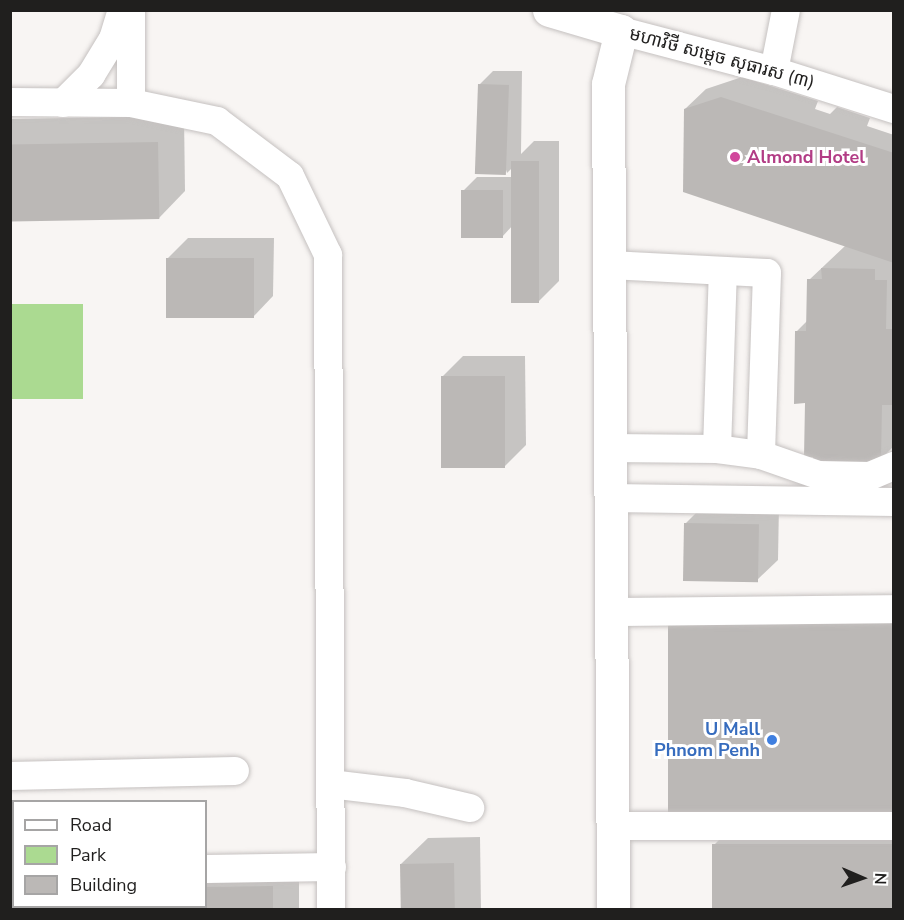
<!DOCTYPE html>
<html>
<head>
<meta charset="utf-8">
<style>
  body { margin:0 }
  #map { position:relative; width:904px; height:920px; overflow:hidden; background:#f8f5f3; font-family:"Nunito Sans","Noto Sans Khmer",sans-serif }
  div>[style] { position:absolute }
  .green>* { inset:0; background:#abda91; transform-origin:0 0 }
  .shadow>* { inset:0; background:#0003 }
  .building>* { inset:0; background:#bbb8b6; transform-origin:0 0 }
  .roads { filter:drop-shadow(0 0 2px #c5c1c0) drop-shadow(0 0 2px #c5c1c0) }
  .minor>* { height:28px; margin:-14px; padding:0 14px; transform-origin:14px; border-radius:14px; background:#fff }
  .major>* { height:33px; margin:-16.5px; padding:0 16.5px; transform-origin:16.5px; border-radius:16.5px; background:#fff }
  .dots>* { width:16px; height:16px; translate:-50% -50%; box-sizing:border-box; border:3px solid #fff; border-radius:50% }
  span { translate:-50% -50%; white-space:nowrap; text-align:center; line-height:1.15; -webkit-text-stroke:6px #fff; paint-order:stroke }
  .street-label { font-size:18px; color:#201f1e }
  .hotel-label { font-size:18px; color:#b23c85; font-weight:700 }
  .left { translate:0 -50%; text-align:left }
  .shop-label { font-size:18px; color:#366cbe; font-weight:700 }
  .right { translate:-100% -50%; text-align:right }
  .frame { position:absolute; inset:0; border:12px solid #201f1e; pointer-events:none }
  .legend { position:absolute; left:12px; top:800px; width:195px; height:108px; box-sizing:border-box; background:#fff; border:2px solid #a6a5a5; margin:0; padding:8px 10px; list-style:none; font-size:18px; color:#201f1e }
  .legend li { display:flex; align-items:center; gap:12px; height:30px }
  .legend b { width:30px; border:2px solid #a6a5a5 }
  .north { position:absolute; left:832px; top:848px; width:60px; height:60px; -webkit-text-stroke:4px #fff; paint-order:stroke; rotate:92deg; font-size:16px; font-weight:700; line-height:24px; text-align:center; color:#201f1e }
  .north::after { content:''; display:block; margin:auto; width:21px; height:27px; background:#201f1e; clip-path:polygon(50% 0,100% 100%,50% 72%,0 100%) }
</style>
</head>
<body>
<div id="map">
  <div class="green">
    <div style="left:11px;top:304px;width:72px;height:95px"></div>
  </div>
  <div class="shadow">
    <div style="clip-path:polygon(493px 71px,522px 71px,521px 154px,534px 141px,559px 141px,559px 281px,539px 301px,513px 225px,502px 237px,463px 191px,477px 177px,513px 177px,513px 167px,507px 173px,479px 85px)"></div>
    <div style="clip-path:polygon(742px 77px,818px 101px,815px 109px,830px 114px,837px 107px,870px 118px,867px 126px,894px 135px,894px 446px,870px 470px,807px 402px,797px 331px,808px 320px,809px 280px,845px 246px,685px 109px,706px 89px)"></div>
    <div style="clip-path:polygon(184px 116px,185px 191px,159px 218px,10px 220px,10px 119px)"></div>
    <div style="clip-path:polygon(188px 238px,274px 238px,273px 296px,253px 317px,167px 259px)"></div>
    <div style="clip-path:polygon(463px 356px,525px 356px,526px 445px,505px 466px,442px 377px)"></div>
    <div style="clip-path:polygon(706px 503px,779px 504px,778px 560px,757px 580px,686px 523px)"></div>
    <div style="clip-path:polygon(894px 604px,894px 910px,714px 910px,714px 845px,737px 822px,670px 625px)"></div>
    <div style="clip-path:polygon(480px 837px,481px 910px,402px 910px,401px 864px,428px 838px)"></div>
    <div style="clip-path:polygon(299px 860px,299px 910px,10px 910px,10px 864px,14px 864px,14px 906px,206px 906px,206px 861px)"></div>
  </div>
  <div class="building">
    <div style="left:478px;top:84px;width:31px;height:90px;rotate:2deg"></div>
    <div style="clip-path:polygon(721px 97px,894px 153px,894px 263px,683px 192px,684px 109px)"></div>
    <div style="left:158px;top:142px;width:77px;height:148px;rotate:89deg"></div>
    <div style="left:511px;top:161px;width:28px;height:142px"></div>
    <div style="left:461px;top:190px;width:42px;height:48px"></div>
    <div style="left:166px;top:258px;width:88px;height:60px"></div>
    <div style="clip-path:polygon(821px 268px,875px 269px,875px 280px,887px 280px,886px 329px,894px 329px,894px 405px,882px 405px,881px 460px,870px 460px,870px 471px,813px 471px,813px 457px,804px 457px,805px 403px,794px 404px,795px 331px,806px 331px,807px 279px,822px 279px)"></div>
    <div style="left:441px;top:376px;width:64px;height:92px"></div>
    <div style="left:684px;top:523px;width:75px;height:58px;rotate:1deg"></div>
    <div style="left:668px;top:624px;width:226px;height:199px"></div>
    <div style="left:894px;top:844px;width:65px;height:182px;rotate:90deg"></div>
    <div style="left:454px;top:863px;width:46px;height:54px;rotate:89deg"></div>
    <div style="clip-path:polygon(273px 886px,273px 909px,10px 909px,10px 889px,14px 889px,14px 906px,206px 906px,206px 887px)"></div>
  </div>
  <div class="roads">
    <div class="minor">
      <div style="left:131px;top:10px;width:93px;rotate:90deg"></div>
      <div style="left:621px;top:31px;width:158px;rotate:14.7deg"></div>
      <div style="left:774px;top:71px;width:126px;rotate:17.6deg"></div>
      <div style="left:774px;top:71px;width:62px;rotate:-78.9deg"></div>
      <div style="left:10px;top:102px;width:121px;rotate:0.5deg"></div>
      <div style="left:131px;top:103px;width:88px;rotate:11.8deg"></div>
      <div style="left:217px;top:121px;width:91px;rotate:37deg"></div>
      <div style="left:290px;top:176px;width:88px;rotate:64.3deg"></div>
      <div style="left:328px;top:255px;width:655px;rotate:89.74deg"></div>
      <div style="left:63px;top:103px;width:40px;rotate:-45deg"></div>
      <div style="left:91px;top:75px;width:42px;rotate:-58.6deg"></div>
      <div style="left:113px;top:39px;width:30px;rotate:-73deg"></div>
      <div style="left:609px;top:265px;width:158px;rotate:2.9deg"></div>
      <div style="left:767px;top:273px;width:182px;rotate:91.9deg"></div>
      <div style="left:761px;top:455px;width:44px;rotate:-172.2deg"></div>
      <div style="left:717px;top:449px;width:107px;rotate:-179.5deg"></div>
      <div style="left:717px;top:449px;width:178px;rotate:-88.1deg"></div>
      <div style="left:761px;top:455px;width:60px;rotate:19.3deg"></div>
      <div style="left:818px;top:475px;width:52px;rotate:1.1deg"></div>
      <div style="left:870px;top:476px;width:26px;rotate:-23deg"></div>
      <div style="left:611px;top:498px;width:283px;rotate:0.8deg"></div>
      <div style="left:611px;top:612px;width:283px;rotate:-0.6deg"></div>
      <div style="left:10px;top:776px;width:225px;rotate:-1.3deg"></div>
      <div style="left:330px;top:784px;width:76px;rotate:6.8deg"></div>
      <div style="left:405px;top:793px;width:67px;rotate:13deg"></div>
      <div style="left:613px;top:826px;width:281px"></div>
      <div style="left:206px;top:869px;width:126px;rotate:-0.9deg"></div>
      <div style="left:10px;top:872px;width:4px"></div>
    </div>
    <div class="major">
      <div style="left:549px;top:10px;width:75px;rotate:16.3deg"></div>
      <div style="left:621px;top:31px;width:55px;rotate:103.8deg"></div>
      <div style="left:608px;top:84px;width:826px;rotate:89.65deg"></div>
    </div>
  </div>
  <div class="dots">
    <div style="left:735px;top:157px;background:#d1479c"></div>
    <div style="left:772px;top:740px;background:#3f7fe0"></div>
  </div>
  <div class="street-label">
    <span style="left:722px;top:58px;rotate:15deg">មហាវិថី សម្តេច សុធារស (៣)</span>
  </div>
  <div class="hotel-label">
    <span class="left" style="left:747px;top:157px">Almond Hotel</span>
  </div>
  <div class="shop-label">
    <span class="right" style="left:760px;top:740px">U Mall<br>Phnom Penh</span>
  </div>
  <div class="frame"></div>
  <ul class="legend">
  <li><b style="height:8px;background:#fff"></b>Road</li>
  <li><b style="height:16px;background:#abda91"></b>Park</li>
  <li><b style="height:16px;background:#bbb8b6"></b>Building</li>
  </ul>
  <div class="north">N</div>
</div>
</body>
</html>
